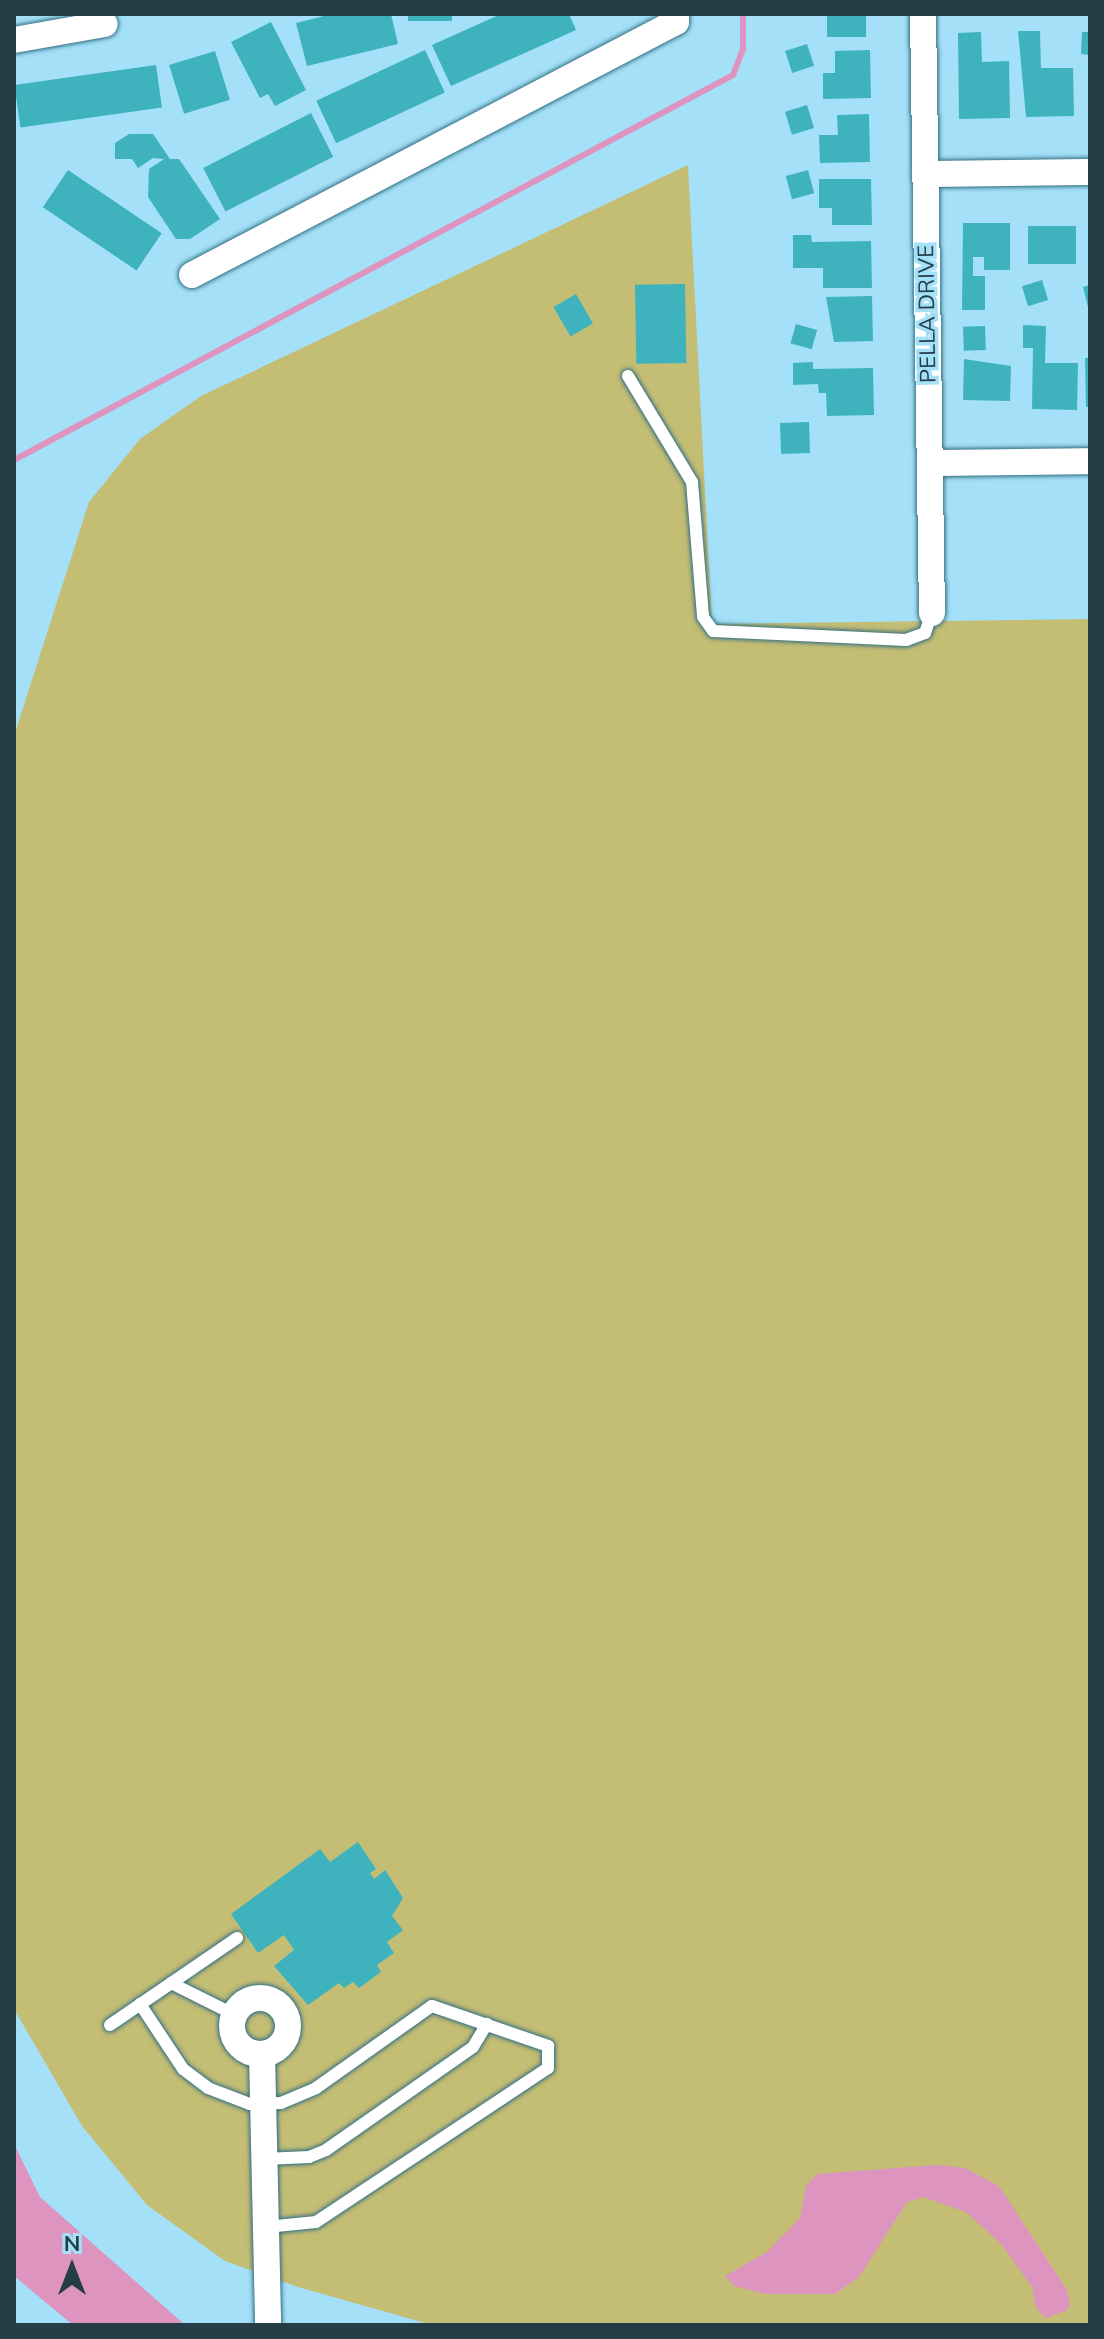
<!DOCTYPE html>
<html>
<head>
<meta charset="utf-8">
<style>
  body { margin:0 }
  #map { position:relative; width:1104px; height:2339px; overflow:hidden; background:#a4e1f8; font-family:Mulish,sans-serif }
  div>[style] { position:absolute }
  .green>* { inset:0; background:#c4bd74 }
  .water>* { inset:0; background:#dd94bf }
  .stream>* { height:6px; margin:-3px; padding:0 3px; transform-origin:3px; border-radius:3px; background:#dd94bf }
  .building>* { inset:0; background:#3eb3bd; transform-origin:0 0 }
  .roads { filter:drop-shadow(0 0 2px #336f83) drop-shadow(0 0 2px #336f83) }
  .lane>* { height:12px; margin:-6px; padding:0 6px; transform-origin:6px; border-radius:6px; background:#fff }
  .street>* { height:26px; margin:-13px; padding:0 13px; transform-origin:13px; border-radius:13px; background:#fff }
  .street>.ring { margin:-13px; padding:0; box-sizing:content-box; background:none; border:26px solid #fff; border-radius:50% }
  span { translate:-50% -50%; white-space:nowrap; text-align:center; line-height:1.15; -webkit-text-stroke:7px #a4e1f8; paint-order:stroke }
  .street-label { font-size:22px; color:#243d46 }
  .frame { position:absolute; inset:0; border:16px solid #243d46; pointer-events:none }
  .north { position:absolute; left:32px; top:2227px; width:80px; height:80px; -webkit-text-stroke:6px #a4e1f8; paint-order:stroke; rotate:0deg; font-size:22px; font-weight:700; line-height:32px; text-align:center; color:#243d46 }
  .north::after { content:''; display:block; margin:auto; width:28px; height:36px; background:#243d46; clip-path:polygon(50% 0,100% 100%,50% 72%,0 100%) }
</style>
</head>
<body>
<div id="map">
  <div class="green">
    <div style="clip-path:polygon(688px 165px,712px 624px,1090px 619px,1090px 2325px,432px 2325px,298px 2287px,225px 2261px,147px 2205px,82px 2126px,14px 2009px,14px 736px,89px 502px,140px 439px,201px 396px)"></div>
  </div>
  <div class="water">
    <div style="clip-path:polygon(14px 2144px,40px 2197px,185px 2325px,73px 2325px,14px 2276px)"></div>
    <div style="clip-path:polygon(937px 2165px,965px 2168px,999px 2186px,1067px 2290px,1070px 2306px,1065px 2311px,1046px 2318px,1036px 2308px,1032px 2287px,1002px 2245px,966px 2212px,923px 2197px,907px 2202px,859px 2277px,835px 2294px,766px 2294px,734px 2286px,725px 2276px,767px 2252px,800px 2218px,806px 2186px,817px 2174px)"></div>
  </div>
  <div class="stream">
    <div style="left:14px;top:460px;width:816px;rotate:-28.17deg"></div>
    <div style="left:733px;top:75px;width:28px;rotate:-69deg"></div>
    <div style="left:743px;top:49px;width:35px;rotate:-90deg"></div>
  </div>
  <div class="building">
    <div style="clip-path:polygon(332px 14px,391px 14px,398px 44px,307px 66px,296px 23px)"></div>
    <div style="left:408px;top:14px;width:44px;height:7px"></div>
    <div style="clip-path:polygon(501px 14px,569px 14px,576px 30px,451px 86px,432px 45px)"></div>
    <div style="left:827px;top:14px;width:39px;height:23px"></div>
    <div style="clip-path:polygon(271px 22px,306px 90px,275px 106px,268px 94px,260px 98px,231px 42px)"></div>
    <div style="clip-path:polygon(1018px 31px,1040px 31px,1041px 68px,1073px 68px,1074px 116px,1026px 117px)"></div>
    <div style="clip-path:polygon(981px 32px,982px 62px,1009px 61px,1010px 118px,959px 119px,958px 33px)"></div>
    <div style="clip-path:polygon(1082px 32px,1090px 32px,1090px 55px,1081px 54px)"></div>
    <div style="left:807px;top:44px;width:23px;height:23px;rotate:72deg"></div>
    <div style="left:425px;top:50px;width:47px;height:120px;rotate:65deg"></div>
    <div style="clip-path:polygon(870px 50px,871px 98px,823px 99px,823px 73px,835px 73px,835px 51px)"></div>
    <div style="left:215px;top:51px;width:51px;height:48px;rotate:73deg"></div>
    <div style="left:156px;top:65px;width:43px;height:143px;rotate:82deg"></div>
    <div style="left:807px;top:105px;width:24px;height:23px;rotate:73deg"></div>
    <div style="left:311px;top:113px;width:49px;height:121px;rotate:63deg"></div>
    <div style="clip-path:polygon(869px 114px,870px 162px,820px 163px,819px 135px,838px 135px,837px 115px)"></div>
    <div style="clip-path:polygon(129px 134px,153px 134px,170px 159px,179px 159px,220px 219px,190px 239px,176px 239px,148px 197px,149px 169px,164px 159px,153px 158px,138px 168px,132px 159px,115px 159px,115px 143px)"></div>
    <div style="left:68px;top:170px;width:113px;height:45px;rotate:34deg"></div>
    <div style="left:808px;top:170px;width:24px;height:23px;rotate:75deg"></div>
    <div style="clip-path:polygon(819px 179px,871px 179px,872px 225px,832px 225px,832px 208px,819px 208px)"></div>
    <div style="clip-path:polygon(963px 223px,1010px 223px,1010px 270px,984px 270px,984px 257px,973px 257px,973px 276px,985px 276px,985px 310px,962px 310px)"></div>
    <div style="left:1028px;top:226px;width:48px;height:38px"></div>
    <div style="clip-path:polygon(793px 235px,811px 235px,812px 242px,871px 241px,872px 288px,823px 288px,823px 268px,793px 268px)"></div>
    <div style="left:1042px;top:280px;width:21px;height:21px;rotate:73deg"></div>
    <div style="left:685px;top:284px;width:79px;height:50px;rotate:89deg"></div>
    <div style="clip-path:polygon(1090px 285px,1090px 311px,1089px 311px,1083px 287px)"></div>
    <div style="left:576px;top:294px;width:34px;height:26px;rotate:60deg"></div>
    <div style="clip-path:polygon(872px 296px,873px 341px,834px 342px,826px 297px)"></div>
    <div style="left:796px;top:324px;width:22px;height:20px;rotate:16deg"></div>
    <div style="clip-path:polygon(1023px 325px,1046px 326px,1045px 363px,1078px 363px,1077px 410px,1032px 409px,1033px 348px,1023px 348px)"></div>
    <div style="left:985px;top:326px;width:24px;height:22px;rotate:88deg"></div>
    <div style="clip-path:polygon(1085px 358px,1090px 358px,1090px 407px,1086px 407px)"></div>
    <div style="clip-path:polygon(964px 359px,1011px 366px,1010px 401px,963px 400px)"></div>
    <div style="clip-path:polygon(813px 362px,813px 369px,873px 368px,874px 415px,827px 416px,826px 393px,819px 393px,818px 384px,793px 385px,793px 363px)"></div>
    <div style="left:809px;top:422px;width:31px;height:29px;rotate:88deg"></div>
    <div style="clip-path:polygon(358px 1842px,376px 1869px,370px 1873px,374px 1879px,385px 1870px,403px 1898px,392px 1916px,403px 1930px,387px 1942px,394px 1953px,377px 1965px,381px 1972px,359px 1988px,353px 1982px,344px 1988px,339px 1983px,308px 2005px,274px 1966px,294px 1950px,284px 1935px,258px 1953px,231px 1914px,320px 1849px,330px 1862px)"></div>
  </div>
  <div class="roads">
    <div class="lane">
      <div style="left:628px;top:376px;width:124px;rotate:58.9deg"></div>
      <div style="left:692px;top:482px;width:135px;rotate:85.3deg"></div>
      <div style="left:703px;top:617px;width:17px;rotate:54deg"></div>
      <div style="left:713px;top:631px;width:193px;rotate:2.7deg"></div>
      <div style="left:906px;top:640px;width:20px;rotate:-20deg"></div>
      <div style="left:925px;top:633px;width:21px;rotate:-71deg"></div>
      <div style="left:171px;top:1983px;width:72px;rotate:26.6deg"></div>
      <div style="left:140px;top:2004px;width:78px;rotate:56.5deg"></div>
      <div style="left:183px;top:2069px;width:31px;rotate:37deg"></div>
      <div style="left:208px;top:2088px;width:45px;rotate:20.9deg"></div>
      <div style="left:250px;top:2104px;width:31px;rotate:-2deg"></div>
      <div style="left:281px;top:2103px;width:38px;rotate:-23deg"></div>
      <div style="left:316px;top:2088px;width:142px;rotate:-35.3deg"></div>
      <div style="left:432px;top:2006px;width:123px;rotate:19deg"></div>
      <div style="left:548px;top:2046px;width:22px;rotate:90deg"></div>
      <div style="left:548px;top:2068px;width:278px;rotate:146.4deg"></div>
      <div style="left:316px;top:2222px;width:50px;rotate:174.3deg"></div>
      <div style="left:110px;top:2025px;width:154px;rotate:-34.4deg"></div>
      <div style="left:264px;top:2159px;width:45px;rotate:-2.5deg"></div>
      <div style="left:309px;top:2157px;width:18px;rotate:-22deg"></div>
      <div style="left:326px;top:2150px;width:179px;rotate:-35deg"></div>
      <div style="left:473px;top:2047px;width:27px;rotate:-59deg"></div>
    </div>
    <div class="street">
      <div style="left:923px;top:14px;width:599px;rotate:89.14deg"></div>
      <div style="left:14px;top:40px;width:92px;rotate:-10deg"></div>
      <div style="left:925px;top:174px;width:165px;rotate:-0.7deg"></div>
      <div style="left:192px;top:275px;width:546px;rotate:-27.6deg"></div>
      <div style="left:676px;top:22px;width:8px;rotate:-90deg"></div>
      <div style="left:930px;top:463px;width:160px;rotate:-0.7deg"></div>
      <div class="ring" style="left:232px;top:1998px;width:30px;height:30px"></div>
      <div style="left:262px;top:2054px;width:271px;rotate:88.7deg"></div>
    </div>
  </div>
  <div class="street-label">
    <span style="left:927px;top:314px;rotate:-91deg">PELLA DRIVE</span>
  </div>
  <div class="frame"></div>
  <div class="north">N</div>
</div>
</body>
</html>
